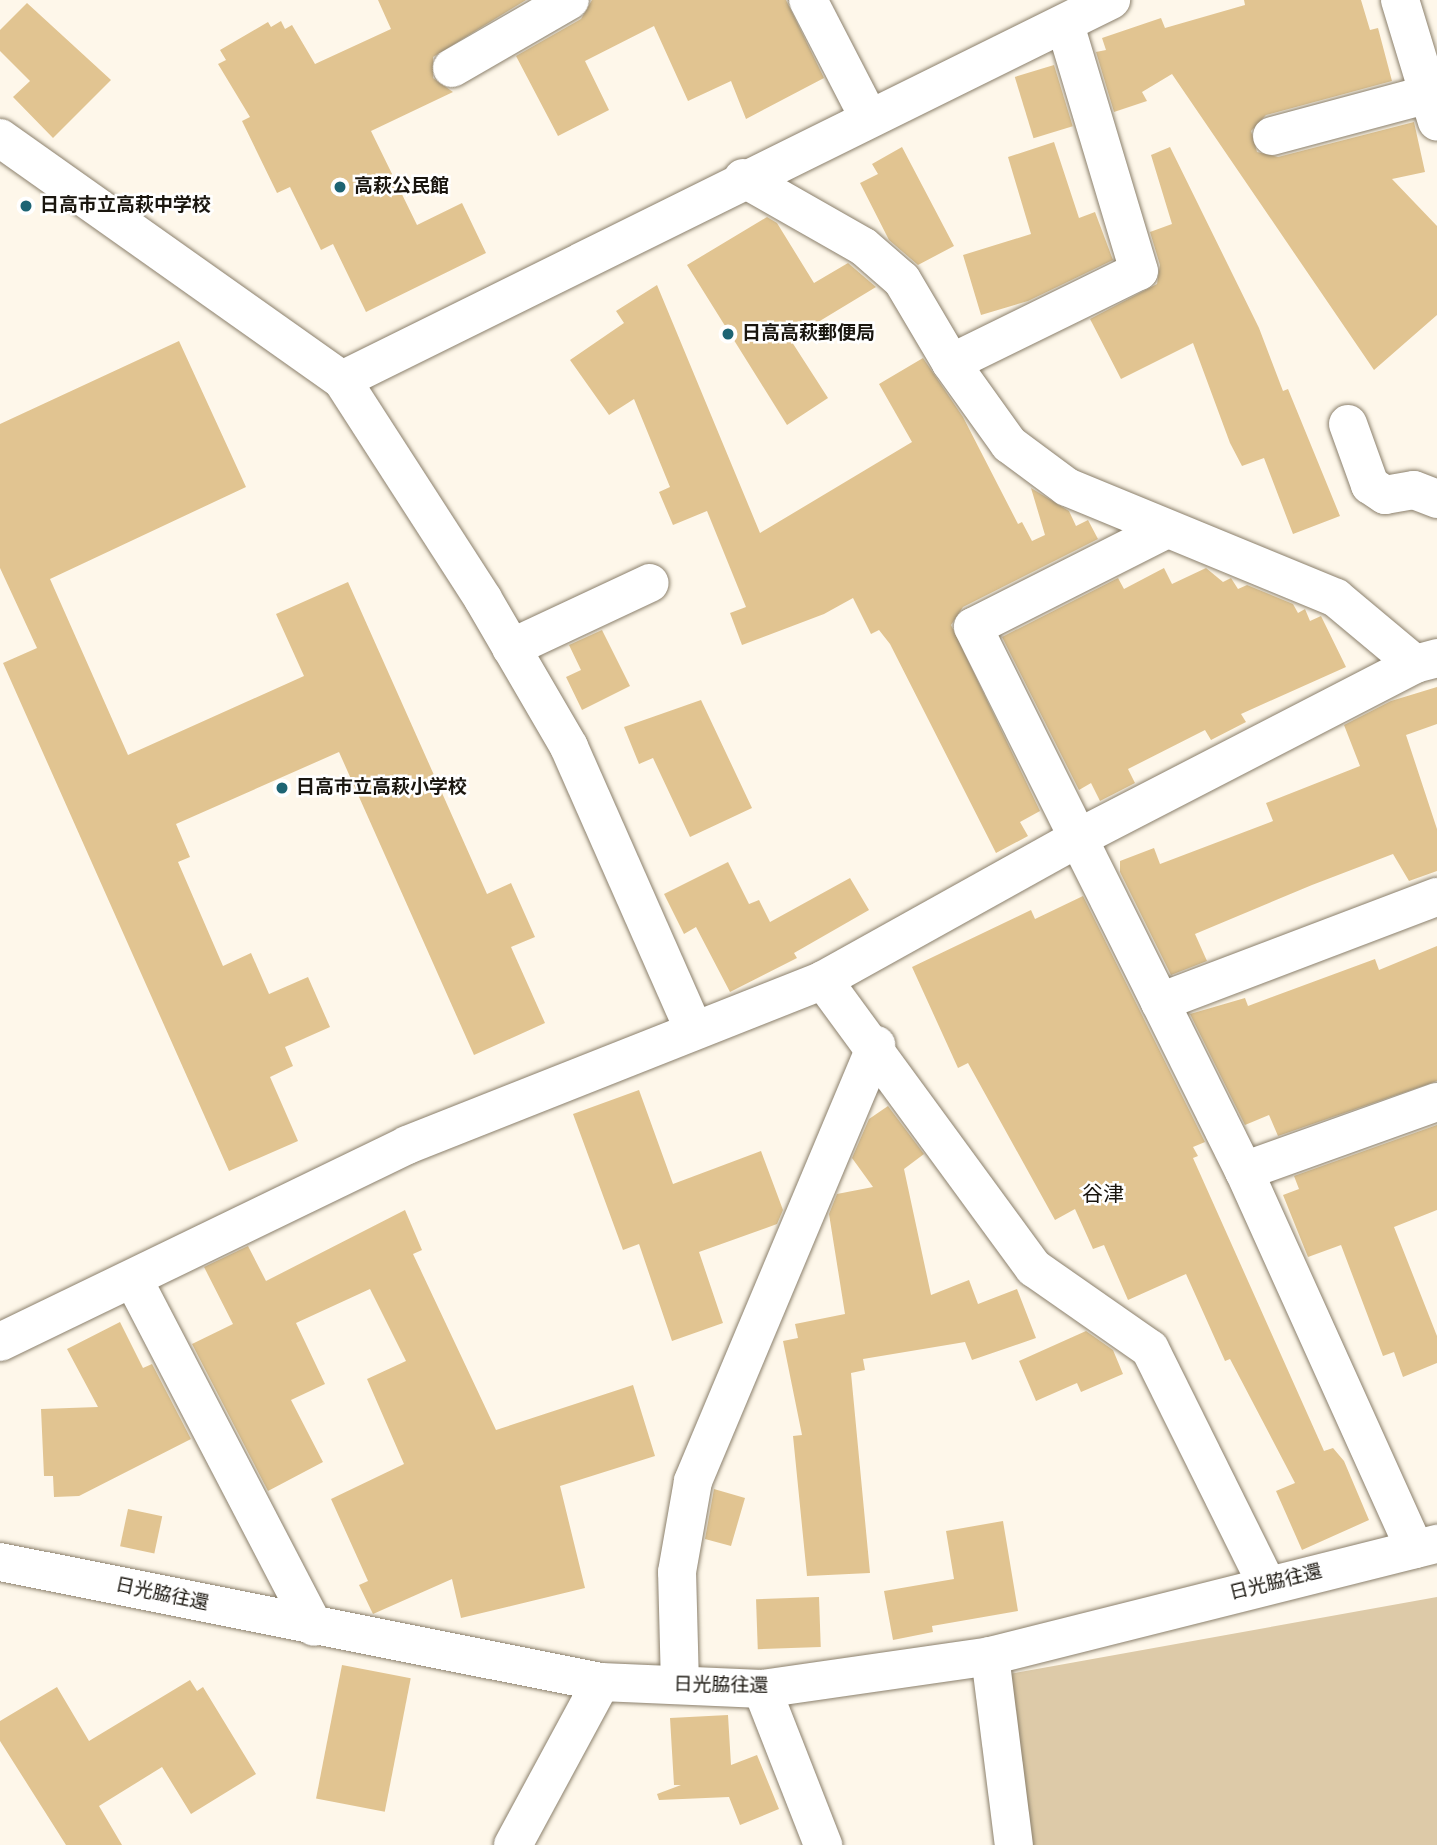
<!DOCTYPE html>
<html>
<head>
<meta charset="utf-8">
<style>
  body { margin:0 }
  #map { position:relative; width:1437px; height:1845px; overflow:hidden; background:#fef7ea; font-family:Signika,"Noto Sans JP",sans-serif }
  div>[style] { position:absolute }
  .green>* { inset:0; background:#ddcaa8 }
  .building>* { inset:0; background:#e1c491; transform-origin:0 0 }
  .roads { filter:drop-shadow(0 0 2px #8b806c) drop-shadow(0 0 2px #8b806c) }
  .minor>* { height:38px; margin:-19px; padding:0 19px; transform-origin:19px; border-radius:19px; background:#fff }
  .dots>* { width:19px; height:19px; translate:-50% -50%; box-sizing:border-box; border:4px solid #fff; border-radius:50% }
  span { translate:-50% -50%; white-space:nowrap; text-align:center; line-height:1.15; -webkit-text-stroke:5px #fff; paint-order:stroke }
  .poi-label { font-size:19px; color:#1a160f; font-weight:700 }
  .left { translate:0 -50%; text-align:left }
  .street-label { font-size:19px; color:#1a160f }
  .neighbourhood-label { font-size:21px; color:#1a160f }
</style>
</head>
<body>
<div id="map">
  <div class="green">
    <div style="clip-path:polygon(1437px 1597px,1437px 1845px,1030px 1845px,1009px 1674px)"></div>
  </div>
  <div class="building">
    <div style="clip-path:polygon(378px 0,526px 0,433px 57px,433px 78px,453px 92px,371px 131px,417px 225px,462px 203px,486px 253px,366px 312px,333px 244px,321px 250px,290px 187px,277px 193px,242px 121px,250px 117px,218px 64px,226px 60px,220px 50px,268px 22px,271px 27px,281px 21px,285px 29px,292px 25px,315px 64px,391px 29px)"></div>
    <div style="clip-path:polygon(592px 0,786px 0,824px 78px,746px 119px,731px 81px,688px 101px,654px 26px,585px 61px,609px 110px,558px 136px,516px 56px,581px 19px)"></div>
    <div style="clip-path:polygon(1244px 0,1361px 0,1370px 30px,1378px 28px,1392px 81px,1266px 115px,1251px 131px,1257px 152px,1278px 157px,1414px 122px,1425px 172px,1392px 179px,1437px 226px,1437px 315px,1374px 370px,1172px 74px,1142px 92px,1147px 101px,1114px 112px,1096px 52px,1106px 50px,1102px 38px,1161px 18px,1165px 28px,1245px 5px)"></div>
    <div style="clip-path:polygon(27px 3px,111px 80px,53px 138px,13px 97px,30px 81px,0 51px,0 30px)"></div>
    <div style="left:1054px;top:65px;width:64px;height:41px;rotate:73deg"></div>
    <div style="clip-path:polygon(1054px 142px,1079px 218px,1095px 212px,1113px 260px,1028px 301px,981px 315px,963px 255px,1031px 234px,1008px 157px)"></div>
    <div style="clip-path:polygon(902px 147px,954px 246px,918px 265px,889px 240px,860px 183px,878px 174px,872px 164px)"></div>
    <div style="clip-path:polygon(1170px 147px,1259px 328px,1283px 391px,1288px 389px,1340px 516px,1293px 534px,1264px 458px,1242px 466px,1230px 443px,1193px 343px,1121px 379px,1090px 319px,1157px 284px,1160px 265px,1150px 232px,1172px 224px,1151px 155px)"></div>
    <div style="clip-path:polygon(767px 217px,777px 223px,814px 283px,848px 263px,876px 287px,790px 339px,828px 398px,787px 425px,687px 265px)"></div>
    <div style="clip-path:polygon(657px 285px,760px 533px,912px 442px,879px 384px,923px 358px,963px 417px,1018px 524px,1022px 522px,1032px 541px,1045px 535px,1031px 488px,1069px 511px,1076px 526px,1088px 520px,1098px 539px,963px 607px,951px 625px,1040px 811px,1020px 822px,1028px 836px,996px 853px,890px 644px,879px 630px,871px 634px,853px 598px,824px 614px,742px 645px,730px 613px,746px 607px,707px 511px,673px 525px,659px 492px,670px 487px,634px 399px,609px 415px,570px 360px,624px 323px,616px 311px)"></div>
    <div style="clip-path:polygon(179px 341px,246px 487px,50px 579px,128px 755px,304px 676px,276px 614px,348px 582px,487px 894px,511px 883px,535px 937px,511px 947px,545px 1023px,474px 1055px,339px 752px,176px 824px,190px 857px,178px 862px,223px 966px,251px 953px,269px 994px,308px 977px,330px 1027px,285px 1047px,293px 1066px,270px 1077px,298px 1141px,229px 1171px,3px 663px,37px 648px,0 568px,0 424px)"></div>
    <div style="clip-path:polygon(1164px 568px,1172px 584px,1206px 568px,1223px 582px,1231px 578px,1238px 589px,1247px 585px,1293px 604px,1298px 613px,1305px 609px,1310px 621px,1321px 616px,1346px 667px,1241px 714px,1246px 722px,1211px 740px,1205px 730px,1128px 769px,1135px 783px,1100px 801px,1091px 783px,1079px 790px,1002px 637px,1118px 578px,1124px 589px)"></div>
    <div style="clip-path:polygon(602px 630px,630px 686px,582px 710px,566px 677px,581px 670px,569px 645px)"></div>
    <div style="clip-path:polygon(1437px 687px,1437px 724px,1406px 735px,1437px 829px,1437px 871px,1409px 881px,1393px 854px,1312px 885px,1195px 934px,1207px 961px,1171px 975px,1120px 872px,1120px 861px,1154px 848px,1160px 864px,1273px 821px,1266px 803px,1360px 766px,1344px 725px,1391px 701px)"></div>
    <div style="clip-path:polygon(701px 700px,752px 808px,690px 837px,653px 758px,639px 764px,624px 727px)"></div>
    <div style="clip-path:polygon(728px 862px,749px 904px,759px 900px,770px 922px,850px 878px,869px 910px,794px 953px,797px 958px,730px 992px,696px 927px,684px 934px,664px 894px)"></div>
    <div style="clip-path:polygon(1083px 896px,1205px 1142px,1193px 1147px,1198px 1156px,1193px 1158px,1324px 1451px,1333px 1448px,1344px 1461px,1369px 1520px,1302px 1550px,1276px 1491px,1295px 1483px,1230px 1359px,1225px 1361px,1186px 1274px,1128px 1300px,1104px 1245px,1093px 1249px,1075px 1209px,1055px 1220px,968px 1063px,958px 1068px,912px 967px,1031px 910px,1035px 919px)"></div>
    <div style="clip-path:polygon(1437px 946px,1437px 1081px,1278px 1136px,1269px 1115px,1245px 1125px,1190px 1014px,1245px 998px,1248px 1006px,1375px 959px,1379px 970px)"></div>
    <div style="clip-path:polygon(639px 1090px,673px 1184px,761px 1151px,783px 1210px,777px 1224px,699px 1252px,723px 1323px,672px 1341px,639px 1244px,623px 1250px,573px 1114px)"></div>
    <div style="clip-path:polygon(888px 1106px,924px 1154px,904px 1169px,931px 1295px,969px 1280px,978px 1304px,1017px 1289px,1036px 1338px,972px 1360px,965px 1342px,863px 1359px,865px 1370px,851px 1373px,870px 1573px,807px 1576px,793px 1436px,802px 1435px,783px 1341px,798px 1338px,795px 1324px,845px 1314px,829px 1214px,837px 1194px,873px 1187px,852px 1158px,869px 1119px)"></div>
    <div style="clip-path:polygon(1437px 1125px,1437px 1210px,1394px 1227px,1437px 1336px,1437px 1363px,1403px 1377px,1394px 1352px,1383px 1356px,1341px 1245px,1308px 1257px,1283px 1195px,1299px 1189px,1294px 1176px)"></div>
    <div style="clip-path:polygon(405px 1210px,422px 1250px,413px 1254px,496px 1430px,633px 1385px,655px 1456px,560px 1486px,585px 1588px,461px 1618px,452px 1579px,373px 1614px,359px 1585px,368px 1581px,331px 1499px,404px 1464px,367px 1379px,406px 1361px,370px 1289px,296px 1323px,325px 1384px,291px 1400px,323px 1462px,268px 1491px,192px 1344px,233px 1324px,204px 1267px,248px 1246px,266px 1281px)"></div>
    <div style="clip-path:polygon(120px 1322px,143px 1368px,152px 1364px,191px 1439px,79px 1496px,54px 1497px,53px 1476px,44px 1476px,41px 1409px,98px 1407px,67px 1349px)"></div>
    <div style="clip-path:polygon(1086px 1331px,1113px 1350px,1123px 1374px,1081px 1392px,1077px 1383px,1036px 1401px,1019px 1361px)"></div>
    <div style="clip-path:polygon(714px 1489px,745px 1498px,731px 1546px,705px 1539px)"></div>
    <div style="left:128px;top:1509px;width:35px;height:38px;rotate:12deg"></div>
    <div style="clip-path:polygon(1003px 1521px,1018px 1611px,932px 1626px,933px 1632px,893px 1640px,884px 1591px,954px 1579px,946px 1531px)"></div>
    <div style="left:819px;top:1597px;width:50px;height:63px;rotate:88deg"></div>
    <div style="left:342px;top:1665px;width:70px;height:136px;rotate:11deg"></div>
    <div style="clip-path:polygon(190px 1680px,197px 1691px,203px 1687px,256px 1774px,191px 1814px,162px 1767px,99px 1806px,122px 1845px,66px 1845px,0 1741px,0 1721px,57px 1687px,89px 1741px)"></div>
    <div style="clip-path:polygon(728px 1715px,731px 1765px,757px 1755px,779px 1809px,740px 1825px,729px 1797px,659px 1800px,657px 1794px,681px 1785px,674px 1785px,670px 1718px)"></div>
  </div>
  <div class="roads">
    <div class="minor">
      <div style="left:808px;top:0;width:133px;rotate:62.7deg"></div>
      <div style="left:1400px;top:0;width:127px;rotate:73.1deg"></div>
      <div style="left:452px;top:68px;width:136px;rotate:-30deg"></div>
      <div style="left:1272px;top:136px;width:163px;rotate:-15deg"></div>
      <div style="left:0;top:138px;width:419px;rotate:35.3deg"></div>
      <div style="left:342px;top:380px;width:260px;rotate:57.2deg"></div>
      <div style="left:483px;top:599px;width:171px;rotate:59.8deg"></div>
      <div style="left:569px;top:747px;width:307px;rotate:66.2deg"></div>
      <div style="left:743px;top:178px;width:139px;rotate:29.7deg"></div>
      <div style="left:864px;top:247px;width:50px;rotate:41deg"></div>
      <div style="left:902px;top:280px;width:96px;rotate:59.4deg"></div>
      <div style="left:951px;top:363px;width:100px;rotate:54.4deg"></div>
      <div style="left:1009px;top:444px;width:72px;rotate:36.6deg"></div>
      <div style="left:1067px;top:487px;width:291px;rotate:22.4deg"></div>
      <div style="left:1336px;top:598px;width:103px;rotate:39.9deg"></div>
      <div style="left:951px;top:363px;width:209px;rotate:-26.1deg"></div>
      <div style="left:1139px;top:271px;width:258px;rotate:-106.7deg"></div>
      <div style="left:342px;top:380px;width:858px;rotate:-26.3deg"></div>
      <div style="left:1348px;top:424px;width:65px;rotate:70.2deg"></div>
      <div style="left:1370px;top:485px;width:18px;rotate:34deg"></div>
      <div style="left:1385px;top:495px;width:29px;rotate:-10deg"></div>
      <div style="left:1414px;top:490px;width:25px;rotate:21deg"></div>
      <div style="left:1165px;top:530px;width:215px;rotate:153.2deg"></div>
      <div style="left:973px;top:627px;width:419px;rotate:63.5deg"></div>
      <div style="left:1160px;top:1002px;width:296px;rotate:-20.8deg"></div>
      <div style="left:511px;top:648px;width:153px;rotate:-25.1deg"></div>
      <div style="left:823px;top:980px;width:357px;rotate:53.8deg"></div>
      <div style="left:1034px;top:1268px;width:141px;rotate:34.9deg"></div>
      <div style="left:1150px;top:1349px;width:263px;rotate:63.6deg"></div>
      <div style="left:1160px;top:1002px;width:189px;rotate:63.6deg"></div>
      <div style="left:1244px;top:1171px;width:415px;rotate:65.7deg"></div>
      <div style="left:1244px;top:1171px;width:205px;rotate:-19.7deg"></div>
      <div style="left:133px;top:1279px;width:392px;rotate:62.5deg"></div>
      <div style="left:0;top:1342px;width:452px;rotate:-25.8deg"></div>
      <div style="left:407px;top:1145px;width:448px;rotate:-21.6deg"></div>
      <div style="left:823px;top:980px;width:294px;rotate:-29.1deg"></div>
      <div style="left:1080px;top:837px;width:377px;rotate:-27.3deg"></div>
      <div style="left:1415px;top:664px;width:23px;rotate:-15deg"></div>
      <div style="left:0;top:1562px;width:613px;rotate:11.29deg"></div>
      <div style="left:601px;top:1682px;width:161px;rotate:2.5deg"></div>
      <div style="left:762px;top:1689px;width:230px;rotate:-8.2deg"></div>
      <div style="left:990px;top:1656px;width:461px;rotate:-14.1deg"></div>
      <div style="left:990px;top:1656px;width:191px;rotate:82.8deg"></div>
      <div style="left:680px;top:1685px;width:113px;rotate:-91.5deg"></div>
      <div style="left:677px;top:1572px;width:92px;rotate:-80deg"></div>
      <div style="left:693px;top:1481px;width:473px;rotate:-67.2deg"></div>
      <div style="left:762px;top:1689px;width:168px;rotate:68.6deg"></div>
      <div style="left:513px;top:1845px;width:185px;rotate:-61.6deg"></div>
    </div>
  </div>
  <div class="dots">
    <div style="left:340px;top:187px;background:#1d6473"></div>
    <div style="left:26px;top:206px;background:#1d6473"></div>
    <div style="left:728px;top:334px;background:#1d6473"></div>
    <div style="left:282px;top:788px;background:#1d6473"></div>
  </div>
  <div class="poi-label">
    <span class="left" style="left:354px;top:187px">高萩公民館</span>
    <span class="left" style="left:40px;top:206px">日高市立高萩中学校</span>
    <span class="left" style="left:742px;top:334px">日高高萩郵便局</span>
    <span class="left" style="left:296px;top:788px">日高市立高萩小学校</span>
  </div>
  <div class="street-label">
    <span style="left:1276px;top:1583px;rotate:-14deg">日光脇往還</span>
    <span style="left:162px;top:1595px;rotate:12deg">日光脇往還</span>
    <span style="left:721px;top:1686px;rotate:1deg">日光脇往還</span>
  </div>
  <div class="neighbourhood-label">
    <span style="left:1103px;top:1194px">谷津</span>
  </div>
</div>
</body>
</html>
